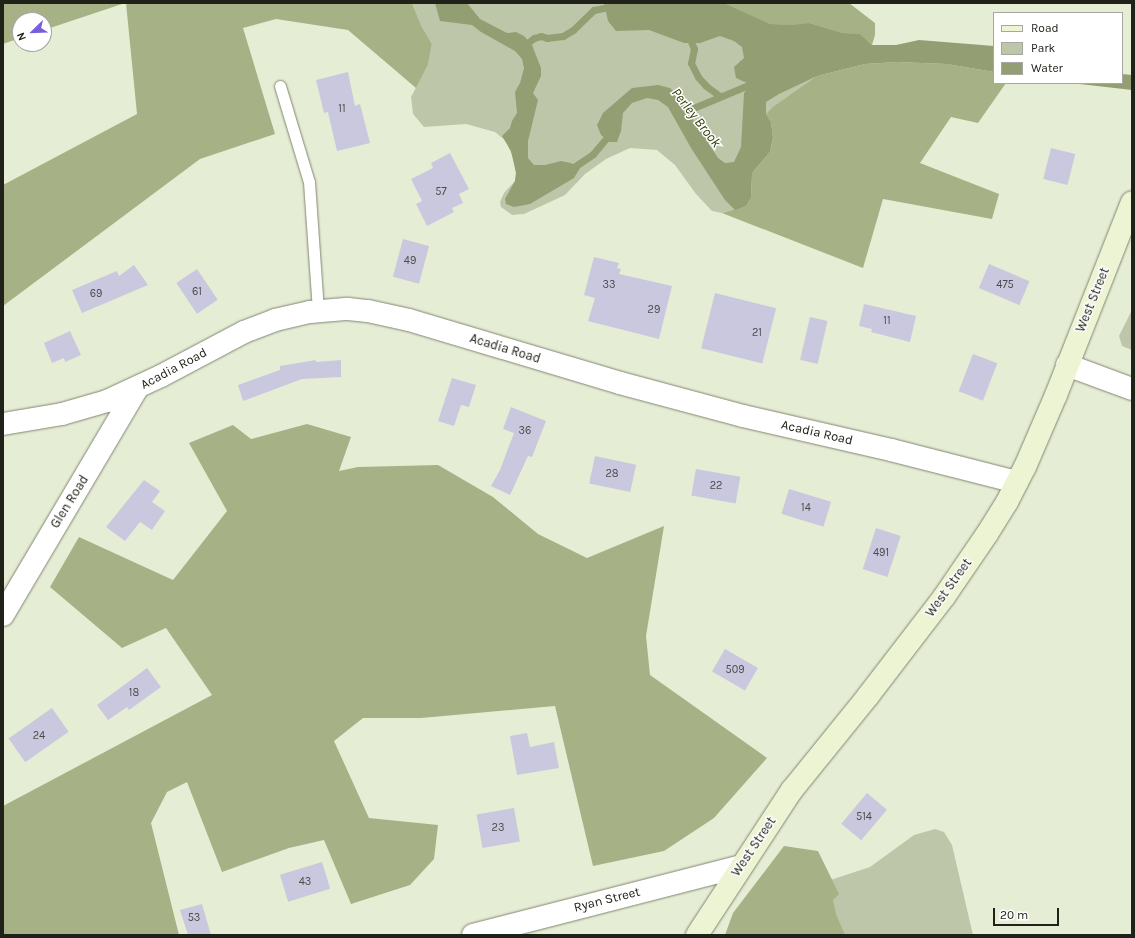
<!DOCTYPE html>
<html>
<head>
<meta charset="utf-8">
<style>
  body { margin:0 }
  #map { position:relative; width:1135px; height:938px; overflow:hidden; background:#e6edd5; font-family:Karla,sans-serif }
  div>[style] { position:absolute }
  .green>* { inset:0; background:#bec6a9 }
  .forest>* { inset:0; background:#a6b285 }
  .water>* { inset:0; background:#939e72 }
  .stream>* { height:7px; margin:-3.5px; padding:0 3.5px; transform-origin:3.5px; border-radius:3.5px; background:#939e72 }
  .building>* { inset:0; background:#c9c8df; transform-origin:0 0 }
  .roads { filter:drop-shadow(0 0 1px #818671) drop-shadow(0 0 1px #818671) }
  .service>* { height:11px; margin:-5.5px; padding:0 5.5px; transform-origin:5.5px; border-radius:5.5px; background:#fff }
  .minor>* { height:22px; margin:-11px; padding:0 11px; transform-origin:11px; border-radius:11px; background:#fff }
  .secondary>* { height:22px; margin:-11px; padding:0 11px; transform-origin:11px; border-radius:11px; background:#edf4d4 }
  span { translate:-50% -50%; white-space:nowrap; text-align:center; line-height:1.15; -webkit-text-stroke:3px #fff; paint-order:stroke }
  .number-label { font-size:11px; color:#4a4c4a }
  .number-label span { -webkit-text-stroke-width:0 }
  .street-label { font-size:13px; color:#202219 }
  .water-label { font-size:14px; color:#353f09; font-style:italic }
  .frame { position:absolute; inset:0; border:4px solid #202219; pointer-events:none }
  .legend { position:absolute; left:993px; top:12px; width:130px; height:72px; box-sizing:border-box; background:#fff; border:1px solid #a6a7a3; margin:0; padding:5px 7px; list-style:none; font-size:12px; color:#202219 }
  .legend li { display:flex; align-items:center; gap:8px; height:20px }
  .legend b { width:20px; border:1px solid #a6a7a3 }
  .north { position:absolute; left:12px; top:12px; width:40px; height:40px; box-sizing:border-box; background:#fff; border:1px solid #a6a7a3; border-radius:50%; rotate:247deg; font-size:11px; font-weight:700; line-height:16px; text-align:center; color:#202219 }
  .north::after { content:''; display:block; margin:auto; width:14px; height:18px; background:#785fda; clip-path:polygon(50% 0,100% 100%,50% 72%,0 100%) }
  .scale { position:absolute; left:993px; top:908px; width:66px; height:18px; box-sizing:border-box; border:2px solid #202219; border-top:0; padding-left:5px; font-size:12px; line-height:14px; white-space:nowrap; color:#202219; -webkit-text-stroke:3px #fff; paint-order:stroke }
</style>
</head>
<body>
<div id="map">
  <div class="green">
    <div style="clip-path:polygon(412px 3px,724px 3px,737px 8px,860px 34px,869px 40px,766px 114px,746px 206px,722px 213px,712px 211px,696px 194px,675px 165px,657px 150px,630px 148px,606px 159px,585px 174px,565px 195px,524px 214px,512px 215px,501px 207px,500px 202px,504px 193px,515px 181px,516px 173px,515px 162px,506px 141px,495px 132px,466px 124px,424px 127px,413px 114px,411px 97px,428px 65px,432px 44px,421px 25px)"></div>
    <div style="clip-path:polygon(1132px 310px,1132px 350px,1122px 346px,1119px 336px)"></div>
    <div style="clip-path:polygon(935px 829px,944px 832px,952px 845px,973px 935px,769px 935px,809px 887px,870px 867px,914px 835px)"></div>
  </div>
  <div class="forest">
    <div style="clip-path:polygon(3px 3px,125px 3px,44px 30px,44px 20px,20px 20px,20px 38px,3px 44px)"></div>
    <div style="clip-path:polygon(126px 3px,412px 3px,421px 25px,432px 44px,428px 65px,416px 88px,348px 30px,276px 19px,243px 28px,275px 134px,200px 159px,3px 306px,3px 185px,137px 114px)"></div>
    <div style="clip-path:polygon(724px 3px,849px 3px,875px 23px,875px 35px,872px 45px,860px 34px,842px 33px,809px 23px,791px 25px,770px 24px)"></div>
    <div style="clip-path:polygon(897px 62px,947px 64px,994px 72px,994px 83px,1006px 83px,978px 123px,951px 117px,920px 163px,999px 194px,992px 219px,883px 199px,863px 268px,722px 213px,746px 206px,751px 198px,752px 173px,770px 152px,773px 137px,771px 122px,766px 114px,773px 107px,817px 76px,865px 64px)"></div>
    <div style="clip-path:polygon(307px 424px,351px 437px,339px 471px,358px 467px,438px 465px,493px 497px,538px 534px,587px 558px,664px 526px,646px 636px,650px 675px,767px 758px,714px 818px,664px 851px,593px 866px,555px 706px,421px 718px,363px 718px,334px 741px,369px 818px,438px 825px,434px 859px,410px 885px,351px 904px,324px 840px,289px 848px,222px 872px,187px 782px,167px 792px,151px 823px,179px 935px,3px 935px,3px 806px,212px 695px,166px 628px,122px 648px,50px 587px,79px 537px,173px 580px,227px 511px,189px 443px,233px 425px,251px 439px)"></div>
    <div style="clip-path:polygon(784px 846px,818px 851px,839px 894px,833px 900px,836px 914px,845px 935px,725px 935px,733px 913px)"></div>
  </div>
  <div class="water">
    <div style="clip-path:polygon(435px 3px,467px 3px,480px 19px,507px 33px,516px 32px,524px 36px,532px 45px,541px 68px,541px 76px,533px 93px,538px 100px,528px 141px,528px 158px,534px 165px,545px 165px,561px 161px,571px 163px,580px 168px,574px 178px,530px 204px,514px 207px,506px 204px,505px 199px,515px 181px,516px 173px,511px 151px,502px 136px,510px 128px,512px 121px,517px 113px,515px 92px,520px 83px,524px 68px,522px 59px,515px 51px,481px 32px,472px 25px,440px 21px)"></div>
    <div style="clip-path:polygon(604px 3px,724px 3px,770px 24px,791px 25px,809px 23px,842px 33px,860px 34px,872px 45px,896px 45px,919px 40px,994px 46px,994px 72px,947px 64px,897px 62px,865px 64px,817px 76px,779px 94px,766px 102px,766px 114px,771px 122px,773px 137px,770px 152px,752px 173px,751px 198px,746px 206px,735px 210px,725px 200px,691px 148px,668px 107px,658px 100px,647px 98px,632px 103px,623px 113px,621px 131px,617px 142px,610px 142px,601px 135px,597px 125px,603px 113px,632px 88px,658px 85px,670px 88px,676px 94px,718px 158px,725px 163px,734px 162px,741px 147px,744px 93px,748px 88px,747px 83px,736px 78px,734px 67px,744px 58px,742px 47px,734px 41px,720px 36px,700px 43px,684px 43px,649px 30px,616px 31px,608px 21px)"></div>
    <div style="clip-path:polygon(1122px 74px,1132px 75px,1132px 90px,1071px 83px,1122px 83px)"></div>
  </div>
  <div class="stream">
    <div style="left:688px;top:34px;width:16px;rotate:68deg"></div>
    <div style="left:694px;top:49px;width:14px;rotate:102deg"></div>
    <div style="left:691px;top:63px;width:16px;rotate:63deg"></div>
    <div style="left:698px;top:77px;width:12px;rotate:48deg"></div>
    <div style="left:706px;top:86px;width:17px;rotate:36deg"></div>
    <div style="left:522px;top:47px;width:15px;rotate:-37deg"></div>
    <div style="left:534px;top:38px;width:7px;rotate:-16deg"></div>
    <div style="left:541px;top:36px;width:6px;rotate:18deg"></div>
    <div style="left:547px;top:38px;width:16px;rotate:-7deg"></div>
    <div style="left:563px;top:36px;width:12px;rotate:-31deg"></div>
    <div style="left:573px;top:30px;width:29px;rotate:-44deg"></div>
    <div style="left:594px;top:10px;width:19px;rotate:-12deg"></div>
    <div style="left:678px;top:110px;width:13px;rotate:-4deg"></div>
    <div style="left:691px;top:109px;width:70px;rotate:-22.6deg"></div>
    <div style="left:568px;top:171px;width:30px;rotate:-34deg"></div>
    <div style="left:593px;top:154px;width:30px;rotate:-50deg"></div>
  </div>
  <div class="building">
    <div style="clip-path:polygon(348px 72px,355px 106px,360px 104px,370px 143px,337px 151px,328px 112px,324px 113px,316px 80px)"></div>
    <div style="left:1051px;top:148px;width:25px;height:32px;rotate:14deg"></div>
    <div style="clip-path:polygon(450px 153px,469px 189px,459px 194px,463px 203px,452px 208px,454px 212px,427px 226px,416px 204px,422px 201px,411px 179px,433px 168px,431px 163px)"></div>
    <div style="left:403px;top:239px;width:27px;height:39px;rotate:15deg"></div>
    <div style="clip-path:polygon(594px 257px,619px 263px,617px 268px,621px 269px,619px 274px,672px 286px,659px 339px,588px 321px,595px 298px,584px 295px)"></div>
    <div style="left:989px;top:264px;width:44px;height:26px;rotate:23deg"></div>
    <div style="clip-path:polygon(134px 265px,148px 285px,82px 313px,72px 290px,117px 271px,119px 276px)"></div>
    <div style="left:197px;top:269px;width:37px;height:25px;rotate:56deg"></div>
    <div style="left:715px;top:293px;width:63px;height:57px;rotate:14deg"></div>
    <div style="clip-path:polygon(864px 304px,916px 316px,910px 342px,871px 332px,872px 329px,859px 326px)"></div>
    <div style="left:810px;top:317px;width:18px;height:44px;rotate:13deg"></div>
    <div style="clip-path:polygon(70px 331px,81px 355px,65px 362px,64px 358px,52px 363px,44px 343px)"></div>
    <div style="left:973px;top:354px;width:26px;height:40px;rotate:21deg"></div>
    <div style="clip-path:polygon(316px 360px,316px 362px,341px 360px,341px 377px,302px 379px,243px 401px,238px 385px,280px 370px,280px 366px)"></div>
    <div style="clip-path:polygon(452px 378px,476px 385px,469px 407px,461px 405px,454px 426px,438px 421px)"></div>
    <div style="clip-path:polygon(511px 407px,546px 421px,532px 457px,528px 456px,510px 495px,491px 486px,500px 470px,514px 433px,503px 429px)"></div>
    <div style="left:595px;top:456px;width:42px;height:28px;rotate:12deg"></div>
    <div style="left:696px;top:469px;width:45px;height:27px;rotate:10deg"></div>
    <div style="clip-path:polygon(144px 480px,160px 491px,152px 502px,165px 511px,152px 530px,140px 522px,125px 541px,106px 527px)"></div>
    <div style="left:789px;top:489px;width:44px;height:26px;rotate:17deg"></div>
    <div style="left:876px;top:528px;width:26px;height:43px;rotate:18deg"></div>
    <div style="left:725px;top:649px;width:38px;height:26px;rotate:30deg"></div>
    <div style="clip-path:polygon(147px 668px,161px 687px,129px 710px,127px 707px,108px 720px,97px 705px)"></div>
    <div style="left:52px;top:708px;width:29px;height:53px;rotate:55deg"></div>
    <div style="clip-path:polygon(527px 733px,530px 747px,554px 742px,559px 768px,517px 775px,510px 736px)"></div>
    <div style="left:867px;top:793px;width:26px;height:40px;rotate:40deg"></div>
    <div style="left:514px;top:808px;width:34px;height:38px;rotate:80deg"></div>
    <div style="left:322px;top:862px;width:28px;height:44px;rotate:73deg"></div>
    <div style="clip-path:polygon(202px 904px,211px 935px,188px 935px,180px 910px)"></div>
  </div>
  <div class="roads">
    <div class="service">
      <div style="left:280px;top:86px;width:100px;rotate:73.2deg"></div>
      <div style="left:309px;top:182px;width:129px;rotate:86deg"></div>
    </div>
    <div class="minor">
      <div style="left:1067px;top:365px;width:69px;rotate:20.3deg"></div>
      <div style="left:3px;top:424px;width:60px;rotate:-9.6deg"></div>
      <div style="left:62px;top:414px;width:47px;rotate:-16.1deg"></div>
      <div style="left:107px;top:401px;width:60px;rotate:-24.8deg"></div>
      <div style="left:161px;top:376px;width:94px;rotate:-27.9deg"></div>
      <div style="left:244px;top:332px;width:33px;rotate:-21deg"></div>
      <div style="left:275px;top:320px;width:36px;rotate:-13deg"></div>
      <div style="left:310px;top:312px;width:38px;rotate:-5deg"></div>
      <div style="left:348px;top:309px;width:20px;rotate:6deg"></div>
      <div style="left:368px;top:311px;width:42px;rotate:12.4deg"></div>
      <div style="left:409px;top:320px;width:220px;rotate:16.6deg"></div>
      <div style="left:620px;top:383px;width:127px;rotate:15deg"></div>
      <div style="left:743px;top:416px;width:152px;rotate:12.9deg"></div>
      <div style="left:891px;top:450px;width:130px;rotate:14.3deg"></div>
      <div style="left:3px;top:615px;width:264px;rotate:-59.4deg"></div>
      <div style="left:473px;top:935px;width:277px;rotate:-14.4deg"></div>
    </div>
    <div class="secondary">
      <div style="left:697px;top:935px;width:173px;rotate:-56.8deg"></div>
      <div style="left:792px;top:790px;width:121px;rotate:-51deg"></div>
      <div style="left:868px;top:696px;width:125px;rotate:-52.5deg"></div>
      <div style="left:944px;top:597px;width:76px;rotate:-55.7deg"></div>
      <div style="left:987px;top:534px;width:38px;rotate:-58deg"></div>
      <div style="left:1007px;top:502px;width:39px;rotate:-63deg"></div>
      <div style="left:1025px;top:467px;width:78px;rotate:-66.7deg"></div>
      <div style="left:1056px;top:395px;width:207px;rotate:-68.5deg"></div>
    </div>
  </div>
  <div class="number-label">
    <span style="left:342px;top:109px">11</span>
    <span style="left:441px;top:192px">57</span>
    <span style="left:410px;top:261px">49</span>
    <span style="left:609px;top:285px">33</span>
    <span style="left:1005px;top:285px">475</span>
    <span style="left:197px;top:292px">61</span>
    <span style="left:96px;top:294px">69</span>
    <span style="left:654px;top:310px">29</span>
    <span style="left:887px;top:321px">11</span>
    <span style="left:757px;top:333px">21</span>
    <span style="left:525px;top:431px">36</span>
    <span style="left:612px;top:474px">28</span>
    <span style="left:716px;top:486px">22</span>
    <span style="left:806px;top:508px">14</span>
    <span style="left:881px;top:553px">491</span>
    <span style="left:735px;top:670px">509</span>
    <span style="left:134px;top:693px">18</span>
    <span style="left:39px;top:736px">24</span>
    <span style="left:864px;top:817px">514</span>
    <span style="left:498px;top:828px">23</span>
    <span style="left:305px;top:882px">43</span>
    <span style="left:194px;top:918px">53</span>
  </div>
  <div class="street-label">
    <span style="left:1093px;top:300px;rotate:-68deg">West Street</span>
    <span style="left:505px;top:349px;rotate:17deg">Acadia Road</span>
    <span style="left:174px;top:369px;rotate:-28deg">Acadia Road</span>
    <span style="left:817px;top:433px;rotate:13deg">Acadia Road</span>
    <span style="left:70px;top:502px;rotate:-58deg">Glen Road</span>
    <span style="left:949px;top:588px;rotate:-54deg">West Street</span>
    <span style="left:754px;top:847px;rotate:-56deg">West Street</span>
    <span style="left:607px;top:900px;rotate:-14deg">Ryan Street</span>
  </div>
  <div class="water-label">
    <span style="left:696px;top:118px;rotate:52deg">Perley Brook</span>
  </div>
  <div class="frame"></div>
  <ul class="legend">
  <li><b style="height:5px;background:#edf4d4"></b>Road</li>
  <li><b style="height:11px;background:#bec6a9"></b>Park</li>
  <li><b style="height:11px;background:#939e72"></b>Water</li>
  </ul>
  <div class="north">N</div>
  <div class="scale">20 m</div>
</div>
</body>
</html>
